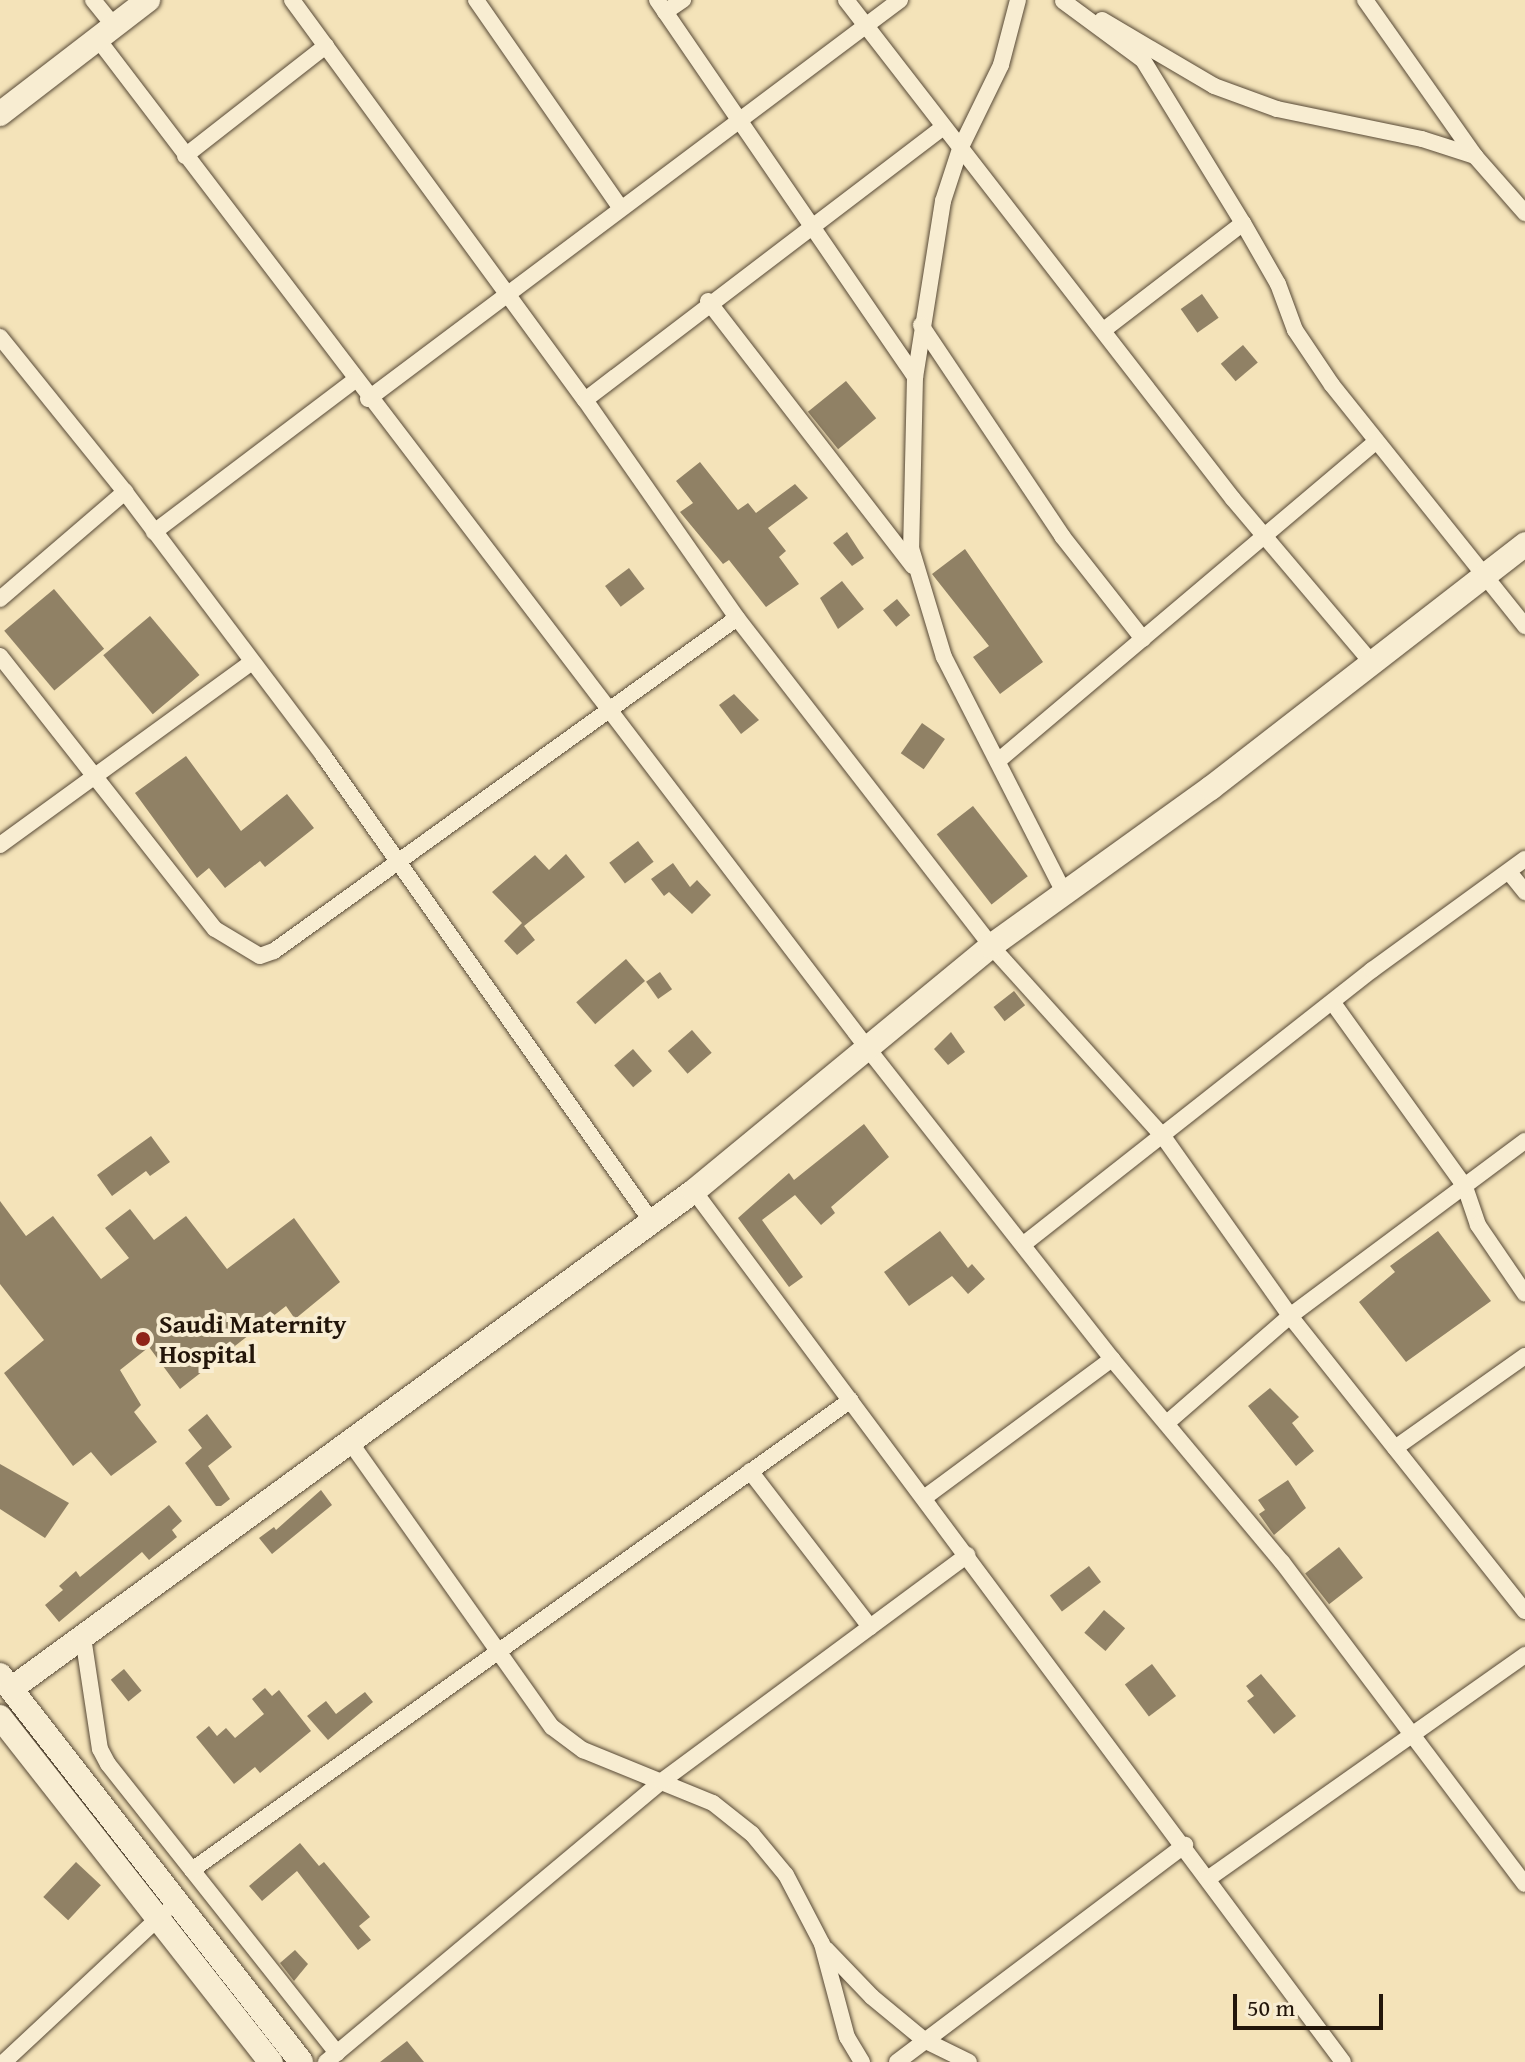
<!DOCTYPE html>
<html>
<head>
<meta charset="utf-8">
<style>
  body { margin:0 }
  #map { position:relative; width:1525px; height:2062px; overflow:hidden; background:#f4e3b9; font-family:"Gentium Book Plus",serif }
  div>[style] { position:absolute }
  .building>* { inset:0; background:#908165; transform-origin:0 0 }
  .roads { filter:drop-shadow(0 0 2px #574936) drop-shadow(0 0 2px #574936) }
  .street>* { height:16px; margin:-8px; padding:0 8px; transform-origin:8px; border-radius:8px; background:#f8edd2 }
  .secondary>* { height:24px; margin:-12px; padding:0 12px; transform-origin:12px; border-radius:12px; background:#f8edd2 }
  .dots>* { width:22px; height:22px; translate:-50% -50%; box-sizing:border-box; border:4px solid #f8edd2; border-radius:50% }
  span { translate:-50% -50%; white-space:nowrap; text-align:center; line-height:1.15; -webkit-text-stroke:8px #f8edd2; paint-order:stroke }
  .poi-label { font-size:26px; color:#23160a; font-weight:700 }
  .left { translate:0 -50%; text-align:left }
  .scale { position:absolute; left:1233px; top:1994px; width:150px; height:36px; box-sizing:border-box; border:4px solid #23160a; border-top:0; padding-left:10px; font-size:24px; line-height:28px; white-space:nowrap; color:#23160a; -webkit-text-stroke:6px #f8edd2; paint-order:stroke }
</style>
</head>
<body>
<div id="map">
  <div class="building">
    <div style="left:1202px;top:294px;width:29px;height:26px;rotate:55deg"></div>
    <div style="left:1243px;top:345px;width:23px;height:29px;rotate:50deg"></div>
    <div style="left:846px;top:381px;width:48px;height:49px;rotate:51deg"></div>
    <div style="clip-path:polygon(700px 462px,738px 510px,748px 503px,756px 513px,795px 484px,808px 498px,768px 528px,786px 551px,779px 557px,799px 584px,766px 607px,729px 560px,723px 564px,680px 512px,693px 503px,676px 481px)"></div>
    <div style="clip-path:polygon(847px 532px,864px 558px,852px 566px,833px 543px)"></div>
    <div style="clip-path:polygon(965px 549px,1043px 662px,1000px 694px,973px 657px,989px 646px,932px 574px)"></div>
    <div style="left:629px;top:568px;width:26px;height:30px;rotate:53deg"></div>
    <div style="clip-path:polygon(842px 581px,864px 609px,838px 629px,820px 598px)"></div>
    <div style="left:54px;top:589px;width:78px;height:65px;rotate:50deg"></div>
    <div style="left:897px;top:599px;width:21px;height:18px;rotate:51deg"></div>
    <div style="left:150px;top:616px;width:77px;height:61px;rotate:50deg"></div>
    <div style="clip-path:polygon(734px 694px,759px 720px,741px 734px,719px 705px)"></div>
    <div style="left:922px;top:723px;width:28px;height:37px;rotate:35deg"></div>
    <div style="clip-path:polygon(186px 756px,241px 831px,287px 794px,314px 828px,265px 867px,260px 861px,225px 888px,209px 868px,197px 878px,135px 793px)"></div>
    <div style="left:973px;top:806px;width:89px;height:46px;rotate:52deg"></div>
    <div style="left:638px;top:841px;width:26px;height:36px;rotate:53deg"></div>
    <div style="clip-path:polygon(566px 854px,585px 877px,524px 926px,535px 940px,517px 955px,504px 941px,522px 923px,492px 892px,535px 855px,549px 870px)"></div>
    <div style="clip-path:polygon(673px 863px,690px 887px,697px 880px,711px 895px,692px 914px,669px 892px,664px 896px,651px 879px)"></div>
    <div style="left:626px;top:959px;width:29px;height:66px;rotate:49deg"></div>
    <div style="left:660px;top:972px;width:21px;height:17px;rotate:55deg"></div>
    <div style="left:1014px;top:991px;width:18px;height:26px;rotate:52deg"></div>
    <div style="left:692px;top:1030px;width:30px;height:32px;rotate:49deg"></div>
    <div style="clip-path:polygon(951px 1032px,965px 1052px,948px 1065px,934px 1049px)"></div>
    <div style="left:633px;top:1049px;width:29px;height:25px;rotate:49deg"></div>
    <div style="clip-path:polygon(864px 1124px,889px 1157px,831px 1207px,835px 1213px,821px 1225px,795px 1195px,762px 1220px,803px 1277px,789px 1287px,738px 1218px,789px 1173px,794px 1180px)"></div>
    <div style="clip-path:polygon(151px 1136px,170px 1162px,150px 1176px,146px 1171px,112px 1196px,97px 1175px)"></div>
    <div style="clip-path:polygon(0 1201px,26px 1236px,53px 1216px,101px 1279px,129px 1258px,105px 1228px,130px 1209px,154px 1240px,186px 1216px,227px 1269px,294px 1218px,340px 1282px,295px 1319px,286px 1306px,180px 1389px,149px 1347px,120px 1370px,141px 1405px,134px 1412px,157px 1442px,111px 1476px,91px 1452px,73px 1466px,4px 1373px,44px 1340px,0 1284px)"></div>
    <div style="clip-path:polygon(940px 1231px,968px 1268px,972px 1264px,985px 1279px,968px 1294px,952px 1276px,909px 1306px,884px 1272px)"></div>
    <div style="clip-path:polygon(1438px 1231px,1491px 1301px,1406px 1362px,1359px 1302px,1395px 1272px,1390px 1266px)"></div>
    <div style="clip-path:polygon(1270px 1388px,1299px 1417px,1292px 1423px,1314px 1451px,1296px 1466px,1248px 1406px)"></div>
    <div style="clip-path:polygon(207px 1414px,232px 1447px,208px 1466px,230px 1499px,221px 1506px,216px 1506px,185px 1463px,202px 1448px,188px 1430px)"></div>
    <div style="clip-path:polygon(0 1464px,69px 1503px,45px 1538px,0 1509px)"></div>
    <div style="clip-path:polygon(1288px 1480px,1306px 1508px,1274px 1535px,1259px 1514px,1265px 1510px,1258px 1500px)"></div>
    <div style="clip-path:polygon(321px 1490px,332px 1505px,272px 1554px,259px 1538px,274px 1527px,276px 1530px)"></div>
    <div style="clip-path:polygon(169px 1505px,182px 1521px,172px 1530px,177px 1537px,149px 1560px,142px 1552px,59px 1622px,45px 1605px,63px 1590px,59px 1586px,76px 1571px,80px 1577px)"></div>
    <div style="left:1339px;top:1547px;width:39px;height:43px;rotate:52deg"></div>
    <div style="left:1089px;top:1566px;width:20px;height:49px;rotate:53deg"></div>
    <div style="left:1104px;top:1610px;width:28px;height:30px;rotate:41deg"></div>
    <div style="left:1152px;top:1664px;width:40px;height:34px;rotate:53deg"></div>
    <div style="left:124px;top:1669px;width:28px;height:17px;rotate:51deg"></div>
    <div style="clip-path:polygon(1261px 1674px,1296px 1716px,1274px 1734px,1247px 1701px,1254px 1696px,1246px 1686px)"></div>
    <div style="clip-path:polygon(265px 1688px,272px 1696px,279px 1690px,311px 1731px,260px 1773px,255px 1767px,234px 1784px,196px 1737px,209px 1726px,217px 1736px,226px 1728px,235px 1738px,264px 1714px,252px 1699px)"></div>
    <div style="clip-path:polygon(365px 1692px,373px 1702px,328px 1740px,307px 1716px,326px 1701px,336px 1714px)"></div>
    <div style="clip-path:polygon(300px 1843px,319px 1866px,324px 1862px,370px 1917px,359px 1926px,371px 1940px,358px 1950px,297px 1871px,262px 1901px,249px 1886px)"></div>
    <div style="left:76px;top:1862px;width:34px;height:48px;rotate:43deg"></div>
    <div style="clip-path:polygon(295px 1950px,308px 1964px,294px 1981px,280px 1963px)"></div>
    <div style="clip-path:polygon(407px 2041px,424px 2062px,380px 2062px)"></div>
  </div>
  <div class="roads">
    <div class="street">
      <div style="left:93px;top:0;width:33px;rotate:51deg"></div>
      <div style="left:292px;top:0;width:496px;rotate:53.8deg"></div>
      <div style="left:585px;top:400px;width:266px;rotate:55.1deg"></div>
      <div style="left:737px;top:618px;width:415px;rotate:52.2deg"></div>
      <div style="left:991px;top:946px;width:255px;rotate:47.9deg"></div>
      <div style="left:1162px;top:1135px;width:222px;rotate:54.7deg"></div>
      <div style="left:1290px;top:1316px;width:377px;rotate:51.5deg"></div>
      <div style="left:476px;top:0;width:252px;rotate:55.2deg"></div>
      <div style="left:657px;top:0;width:457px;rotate:55.6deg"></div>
      <div style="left:846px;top:0;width:631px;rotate:52.2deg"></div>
      <div style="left:1233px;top:499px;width:214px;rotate:49.7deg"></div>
      <div style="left:1018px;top:0;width:67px;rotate:104.7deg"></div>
      <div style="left:1001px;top:65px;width:93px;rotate:116deg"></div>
      <div style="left:960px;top:149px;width:55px;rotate:108.1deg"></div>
      <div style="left:943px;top:201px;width:178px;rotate:99deg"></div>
      <div style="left:915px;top:377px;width:171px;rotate:91.3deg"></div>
      <div style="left:911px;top:548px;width:114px;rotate:73.2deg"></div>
      <div style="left:944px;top:657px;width:263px;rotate:63deg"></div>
      <div style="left:1365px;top:0;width:191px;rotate:54.8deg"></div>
      <div style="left:1063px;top:1px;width:99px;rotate:36.4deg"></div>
      <div style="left:1143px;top:60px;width:191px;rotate:58.5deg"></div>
      <div style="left:1243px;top:223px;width:70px;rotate:60.2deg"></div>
      <div style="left:1278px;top:284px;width:49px;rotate:69.7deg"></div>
      <div style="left:1295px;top:330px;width:66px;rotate:56.1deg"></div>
      <div style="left:1332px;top:385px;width:309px;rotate:51.3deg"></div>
      <div style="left:665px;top:12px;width:22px;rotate:-34deg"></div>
      <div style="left:1102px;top:20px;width:130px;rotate:30.5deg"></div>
      <div style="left:1214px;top:86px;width:67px;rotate:20.1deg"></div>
      <div style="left:1277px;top:109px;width:148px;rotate:11.7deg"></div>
      <div style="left:1422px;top:139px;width:56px;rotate:17.8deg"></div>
      <div style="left:1475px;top:156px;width:76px;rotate:48.7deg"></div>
      <div style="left:97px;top:38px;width:1266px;rotate:52.67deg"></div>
      <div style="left:865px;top:1045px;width:400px;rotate:51.8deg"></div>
      <div style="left:1112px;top:1359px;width:265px;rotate:50.1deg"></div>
      <div style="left:1282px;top:1562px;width:403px;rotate:53deg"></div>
      <div style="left:185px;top:156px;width:179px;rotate:-38deg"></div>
      <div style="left:708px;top:301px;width:335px;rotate:52.3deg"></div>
      <div style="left:921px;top:325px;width:254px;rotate:56.2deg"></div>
      <div style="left:1062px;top:536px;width:131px;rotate:51.8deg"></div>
      <div style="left:1105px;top:329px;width:174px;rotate:-37.5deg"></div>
      <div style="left:0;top:337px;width:199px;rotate:51.1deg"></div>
      <div style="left:125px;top:492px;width:329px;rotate:53deg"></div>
      <div style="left:323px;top:755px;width:571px;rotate:54.84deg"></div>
      <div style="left:368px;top:399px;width:665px;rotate:-36.87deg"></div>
      <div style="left:585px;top:400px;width:450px;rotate:-37.3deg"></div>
      <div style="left:154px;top:532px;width:251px;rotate:-37.1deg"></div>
      <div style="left:0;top:599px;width:165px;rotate:-40.6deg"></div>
      <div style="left:0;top:656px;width:347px;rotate:51.8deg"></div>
      <div style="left:215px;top:929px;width:52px;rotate:31deg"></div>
      <div style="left:260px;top:956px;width:15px;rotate:-20deg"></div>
      <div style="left:274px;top:951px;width:570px;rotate:-35.72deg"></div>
      <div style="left:998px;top:761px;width:495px;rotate:-40.2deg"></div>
      <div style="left:0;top:845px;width:311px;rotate:-36deg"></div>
      <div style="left:1509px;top:872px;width:26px;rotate:51deg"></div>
      <div style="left:1333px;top:1003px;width:226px;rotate:54.3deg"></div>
      <div style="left:1465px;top:1187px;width:40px;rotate:71.1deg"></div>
      <div style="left:1478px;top:1225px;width:83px;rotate:55.7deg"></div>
      <div style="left:694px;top:1191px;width:1086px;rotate:53.31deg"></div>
      <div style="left:1025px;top:1243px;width:442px;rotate:-38.2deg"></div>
      <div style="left:1372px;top:970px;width:189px;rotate:-36deg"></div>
      <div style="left:1168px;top:1422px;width:162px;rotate:-41deg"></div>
      <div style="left:1290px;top:1316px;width:293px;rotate:-36.7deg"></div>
      <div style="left:350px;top:1442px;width:349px;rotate:54.7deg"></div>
      <div style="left:552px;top:1727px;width:39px;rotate:37deg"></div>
      <div style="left:583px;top:1750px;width:140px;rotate:22.2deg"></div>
      <div style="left:713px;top:1803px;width:50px;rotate:38.5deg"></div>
      <div style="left:752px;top:1834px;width:53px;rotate:50.3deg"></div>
      <div style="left:786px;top:1875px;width:78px;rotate:62.4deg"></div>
      <div style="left:822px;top:1944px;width:96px;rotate:75deg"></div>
      <div style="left:847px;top:2037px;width:29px;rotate:59deg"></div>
      <div style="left:1395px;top:1448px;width:159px;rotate:-35.3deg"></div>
      <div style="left:750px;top:1471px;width:197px;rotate:52.4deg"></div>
      <div style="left:924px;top:1498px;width:234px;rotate:-36.5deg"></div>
      <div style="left:83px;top:1637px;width:113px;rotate:81.4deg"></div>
      <div style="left:100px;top:1749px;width:17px;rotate:62deg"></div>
      <div style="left:108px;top:1764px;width:369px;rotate:51.6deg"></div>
      <div style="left:192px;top:1870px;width:809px;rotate:-35.5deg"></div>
      <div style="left:1209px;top:1878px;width:387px;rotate:-35.2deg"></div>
      <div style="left:826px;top:1949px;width:66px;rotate:46.2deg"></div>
      <div style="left:872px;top:1997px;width:67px;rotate:39.6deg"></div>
      <div style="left:924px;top:2040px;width:50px;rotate:26.1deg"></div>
      <div style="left:4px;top:2062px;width:219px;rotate:-43deg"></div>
      <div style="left:326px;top:2062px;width:438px;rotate:-39.9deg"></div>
      <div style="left:662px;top:1781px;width:380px;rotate:-36.5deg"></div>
      <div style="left:897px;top:2062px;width:361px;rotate:-37deg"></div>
    </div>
    <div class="secondary">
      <div style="left:0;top:114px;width:187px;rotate:-37.6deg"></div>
      <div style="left:0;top:1675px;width:490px;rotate:52.1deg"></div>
      <div style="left:11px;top:1689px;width:845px;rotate:-36.1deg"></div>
      <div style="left:694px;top:1191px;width:385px;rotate:-39.5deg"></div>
      <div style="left:991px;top:946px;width:271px;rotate:-35.7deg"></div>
      <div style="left:1211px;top:788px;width:398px;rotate:-37.8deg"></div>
      <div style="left:0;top:1717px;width:439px;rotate:51.9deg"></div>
    </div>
  </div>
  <div class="dots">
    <div style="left:143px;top:1339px;background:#8f2418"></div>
  </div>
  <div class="poi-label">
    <span class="left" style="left:159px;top:1339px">Saudi Maternity<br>Hospital</span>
  </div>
  <div class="scale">50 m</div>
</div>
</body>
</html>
